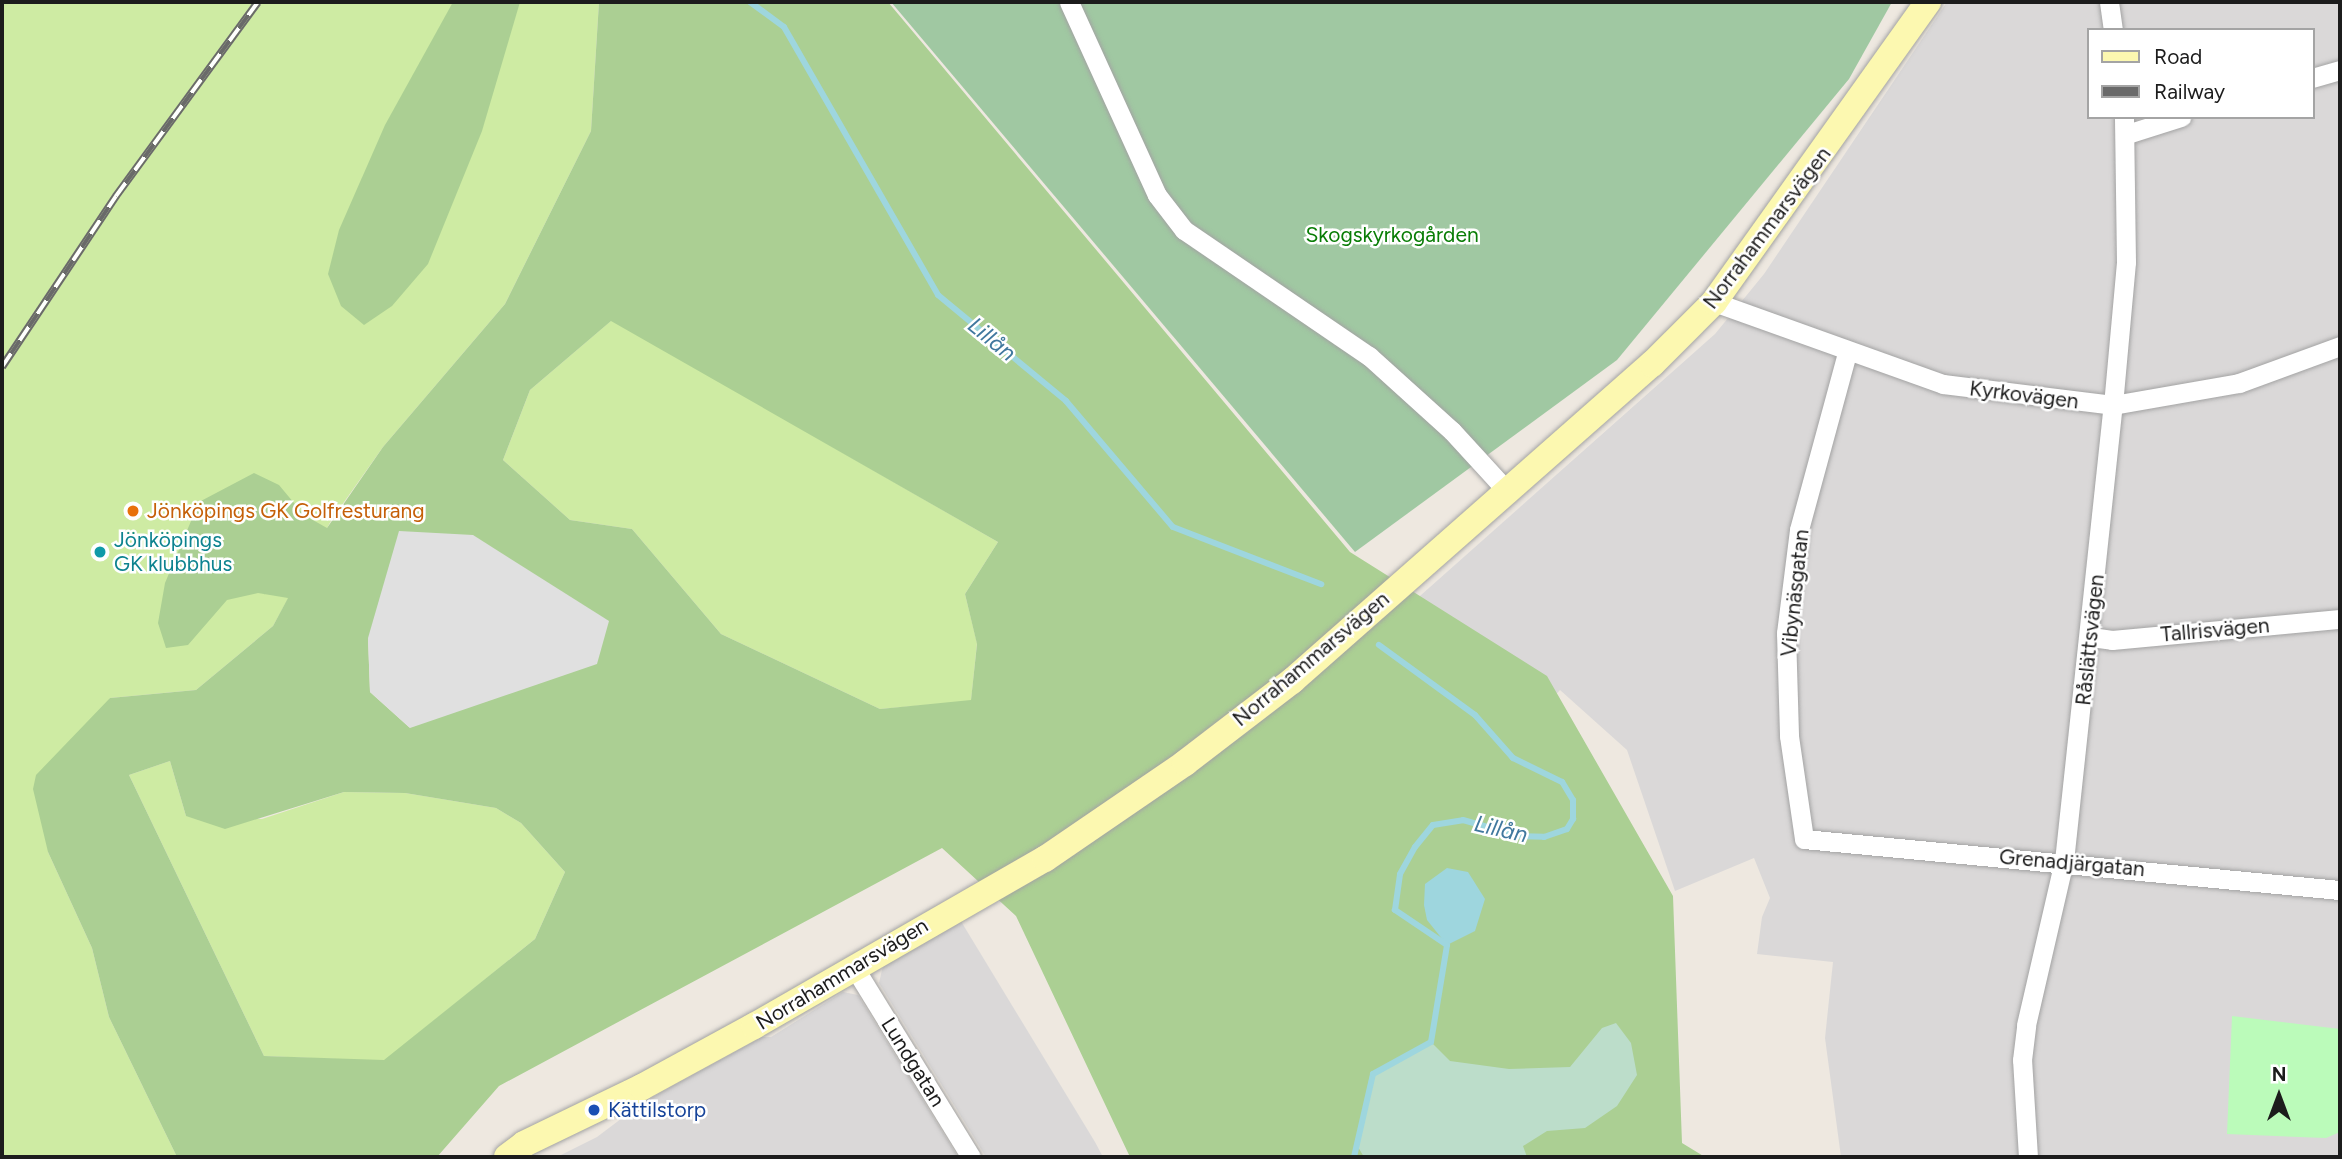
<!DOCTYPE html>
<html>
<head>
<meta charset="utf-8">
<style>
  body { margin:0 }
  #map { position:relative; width:2342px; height:1159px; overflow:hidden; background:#eee8e0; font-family:Figtree,sans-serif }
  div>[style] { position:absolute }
  .residential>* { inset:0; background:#dad8d8 }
  .grass>* { inset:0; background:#ceeba3 }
  .forest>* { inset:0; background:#abcf93 }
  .wetland>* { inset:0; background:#bcddca }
  .cemetery>* { inset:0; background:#a0c8a2 }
  .park>* { inset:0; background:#bbfbba }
  .parking>* { inset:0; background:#e0e0e0 }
  .water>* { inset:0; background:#9ed6de }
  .stream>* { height:6px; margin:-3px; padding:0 3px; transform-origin:3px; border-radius:3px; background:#9ed6de }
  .roads { filter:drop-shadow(0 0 2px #a3a3a3) drop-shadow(0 0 2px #a3a3a3) }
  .street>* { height:19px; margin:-9.5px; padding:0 9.5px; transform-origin:9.5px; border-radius:9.5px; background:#fff }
  .secondary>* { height:26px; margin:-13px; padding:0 13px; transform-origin:13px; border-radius:13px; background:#fcf8b0 }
  .rail>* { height:8px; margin-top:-4px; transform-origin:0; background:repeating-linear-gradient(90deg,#fff 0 16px,#6a6a6a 0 32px); box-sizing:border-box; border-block:2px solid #6a6a6a }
  .dots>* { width:19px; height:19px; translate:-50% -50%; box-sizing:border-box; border:4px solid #fff; border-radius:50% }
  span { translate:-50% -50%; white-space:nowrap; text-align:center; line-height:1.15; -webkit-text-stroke:5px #fff; paint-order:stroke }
  .street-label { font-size:21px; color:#1c1c1c }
  .park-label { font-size:21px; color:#097d06 }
  .food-label { font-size:21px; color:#c56008 }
  .left { translate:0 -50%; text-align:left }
  .culture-label { font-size:21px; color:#0d838f }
  .transit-label { font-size:21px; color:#164399 }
  .water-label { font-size:23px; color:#40789e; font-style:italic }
  .frame { position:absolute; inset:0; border:4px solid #1c1c1c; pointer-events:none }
  .legend { position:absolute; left:2087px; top:28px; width:228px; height:91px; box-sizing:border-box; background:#fff; border:2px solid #a4a4a4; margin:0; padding:9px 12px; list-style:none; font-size:21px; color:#1c1c1c }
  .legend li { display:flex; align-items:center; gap:14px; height:35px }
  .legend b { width:35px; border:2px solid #a4a4a4 }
  .north { position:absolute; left:2244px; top:1061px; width:70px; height:70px; -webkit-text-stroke:5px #fff; paint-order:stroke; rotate:0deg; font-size:19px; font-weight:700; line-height:28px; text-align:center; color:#1c1c1c }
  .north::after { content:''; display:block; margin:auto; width:24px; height:32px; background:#1c1c1c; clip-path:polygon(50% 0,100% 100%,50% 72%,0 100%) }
</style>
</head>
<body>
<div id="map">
  <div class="residential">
    <div style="clip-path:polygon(evenodd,1947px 2px,2340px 2px,2340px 1157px,1841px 1157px,1825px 1038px,1833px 962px,1757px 954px,1762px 917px,1770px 898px,1754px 858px,1675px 891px,1627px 750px,1560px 690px,1527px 725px,1394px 619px,1715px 334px,1764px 274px,1947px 2px,2088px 30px,2312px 30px,2312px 117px,2088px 117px,2088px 30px)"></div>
    <div style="clip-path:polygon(959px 918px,1095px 1142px,1103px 1157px,986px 1157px,879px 983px,883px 966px)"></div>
    <div style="clip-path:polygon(843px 992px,858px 995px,958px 1157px,557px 1157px,597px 1137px,642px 1103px,762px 1037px,771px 1037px)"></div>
  </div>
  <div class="grass">
    <div style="clip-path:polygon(2px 2px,599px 2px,591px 131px,505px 304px,383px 447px,332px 519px,273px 626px,196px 690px,110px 698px,48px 852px,92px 948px,109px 1017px,177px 1157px,2px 1157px)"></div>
    <div style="clip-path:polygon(612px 320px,998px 542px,965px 594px,977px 643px,971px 701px,880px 709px,721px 634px,632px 529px,570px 520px,503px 460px,530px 390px)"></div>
    <div style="clip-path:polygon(170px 761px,186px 816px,262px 819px,344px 792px,405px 793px,496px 808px,521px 823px,565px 872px,535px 939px,384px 1061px,264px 1056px,129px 775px)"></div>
  </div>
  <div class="forest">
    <div style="clip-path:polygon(453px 2px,520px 2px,482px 131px,428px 264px,392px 306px,364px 325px,341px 306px,328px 274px,339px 230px,385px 125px)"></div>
    <div style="clip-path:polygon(evenodd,599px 2px,888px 2px,1350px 552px,1547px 676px,1673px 896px,1682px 1143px,1705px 1157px,1130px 1157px,1016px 916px,942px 848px,499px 1086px,437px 1157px,177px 1157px,109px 1017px,92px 948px,48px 852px,33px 789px,36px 775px,110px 698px,196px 690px,273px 626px,288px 598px,258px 593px,227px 600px,188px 645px,166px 648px,158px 623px,165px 583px,199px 502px,254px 473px,279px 485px,304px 515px,327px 528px,383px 447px,505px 304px,591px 131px,599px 2px,611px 321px,998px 542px,965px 594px,977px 644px,971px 700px,880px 709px,721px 634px,632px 529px,570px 520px,503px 460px,530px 390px,611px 321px,599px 2px,368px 638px,410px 728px,370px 692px,368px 638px,599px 2px,170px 761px,186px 816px,225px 829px,344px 792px,405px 793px,496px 808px,521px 823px,565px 872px,535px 939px,384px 1060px,264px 1056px,129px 775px,170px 761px)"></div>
  </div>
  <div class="wetland">
    <div style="clip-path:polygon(1616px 1023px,1631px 1043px,1637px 1075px,1617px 1106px,1585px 1128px,1547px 1131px,1523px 1146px,1527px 1157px,1364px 1157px,1355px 1142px,1373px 1074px,1431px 1042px,1450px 1061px,1509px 1069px,1570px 1067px,1602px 1028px)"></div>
  </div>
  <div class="cemetery">
    <div style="clip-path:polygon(891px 2px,1892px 2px,1849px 79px,1617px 360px,1355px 552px)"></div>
  </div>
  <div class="park">
    <div style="clip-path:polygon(2232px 1016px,2340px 1029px,2340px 1132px,2326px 1138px,2227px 1134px)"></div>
  </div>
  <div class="parking">
    <div style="clip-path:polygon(399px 531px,473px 535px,609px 621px,597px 664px,410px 728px,370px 692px,368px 638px)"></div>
  </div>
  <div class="water">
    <div style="clip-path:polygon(1447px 868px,1468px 872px,1485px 899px,1475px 931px,1447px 945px,1427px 920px,1424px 905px,1425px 884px)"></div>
  </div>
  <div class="stream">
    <div style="left:750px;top:2px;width:42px;rotate:36.3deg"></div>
    <div style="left:784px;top:27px;width:309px;rotate:60.1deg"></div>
    <div style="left:938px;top:295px;width:166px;rotate:39.6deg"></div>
    <div style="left:1066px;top:401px;width:165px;rotate:49.7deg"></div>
    <div style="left:1173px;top:527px;width:159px;rotate:21.1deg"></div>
    <div style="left:1354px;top:1157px;width:85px;rotate:-77.1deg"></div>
    <div style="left:1373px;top:1074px;width:66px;rotate:-28.9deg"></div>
    <div style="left:1431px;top:1042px;width:98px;rotate:-80.6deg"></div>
    <div style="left:1447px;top:945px;width:63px;rotate:-146.1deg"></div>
    <div style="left:1395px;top:910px;width:36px;rotate:-82deg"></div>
    <div style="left:1400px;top:874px;width:31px;rotate:-61deg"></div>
    <div style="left:1415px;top:847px;width:28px;rotate:-51deg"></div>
    <div style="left:1433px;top:825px;width:30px;rotate:-9deg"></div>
    <div style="left:1463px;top:820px;width:58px;rotate:15.9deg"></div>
    <div style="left:1519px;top:836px;width:25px;rotate:2deg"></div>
    <div style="left:1544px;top:837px;width:24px;rotate:-19deg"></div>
    <div style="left:1567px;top:829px;width:12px;rotate:-59deg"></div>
    <div style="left:1573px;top:819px;width:19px;rotate:-90deg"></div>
    <div style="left:1573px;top:800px;width:21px;rotate:-121deg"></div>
    <div style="left:1562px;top:782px;width:55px;rotate:-153.9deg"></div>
    <div style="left:1513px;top:758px;width:57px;rotate:-131.5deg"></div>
    <div style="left:1475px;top:715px;width:119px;rotate:-143.9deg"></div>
  </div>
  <div class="roads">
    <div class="street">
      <div style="left:1069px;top:2px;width:212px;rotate:65.5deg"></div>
      <div style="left:1157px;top:195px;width:44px;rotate:52.4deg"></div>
      <div style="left:1184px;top:230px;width:224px;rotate:34.3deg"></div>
      <div style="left:1369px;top:356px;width:112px;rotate:42.1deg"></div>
      <div style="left:1452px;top:431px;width:81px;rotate:47.5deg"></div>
      <div style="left:2109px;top:2px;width:28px;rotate:82deg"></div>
      <div style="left:2312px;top:78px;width:29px;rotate:-16deg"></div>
      <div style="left:2127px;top:134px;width:57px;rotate:-17.5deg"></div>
      <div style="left:1714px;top:302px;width:243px;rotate:19.7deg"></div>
      <div style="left:1943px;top:384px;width:171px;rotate:7deg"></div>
      <div style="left:2113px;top:405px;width:128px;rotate:-9.9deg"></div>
      <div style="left:2239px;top:383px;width:108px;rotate:-20.1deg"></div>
      <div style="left:1847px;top:353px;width:183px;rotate:105.2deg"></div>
      <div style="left:1799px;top:530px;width:104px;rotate:97.2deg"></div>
      <div style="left:1786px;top:633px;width:103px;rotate:88.3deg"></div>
      <div style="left:1789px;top:736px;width:104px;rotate:81.7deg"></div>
      <div style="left:1804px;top:839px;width:538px;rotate:5.44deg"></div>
      <div style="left:2091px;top:637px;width:21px;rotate:8deg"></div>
      <div style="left:2112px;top:640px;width:229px;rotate:-5.3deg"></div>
      <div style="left:854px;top:967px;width:223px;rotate:58.4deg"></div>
      <div style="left:2028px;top:1157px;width:97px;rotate:-93.5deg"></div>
      <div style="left:2022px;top:1060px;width:35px;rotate:-83deg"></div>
      <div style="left:2026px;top:1025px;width:168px;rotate:-77deg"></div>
      <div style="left:2064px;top:861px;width:459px;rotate:-83.9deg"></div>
      <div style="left:2113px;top:405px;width:144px;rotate:-84.8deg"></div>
      <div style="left:2126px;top:262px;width:145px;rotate:-90.8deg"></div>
    </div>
    <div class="secondary">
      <div style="left:507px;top:1157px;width:21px;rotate:-37deg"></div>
      <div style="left:524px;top:1144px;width:131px;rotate:-25.8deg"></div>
      <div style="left:642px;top:1087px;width:128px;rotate:-28.6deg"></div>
      <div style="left:754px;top:1026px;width:336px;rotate:-29.9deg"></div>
      <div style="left:1045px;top:859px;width:170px;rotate:-34.4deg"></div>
      <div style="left:1185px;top:763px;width:135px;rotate:-37.5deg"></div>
      <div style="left:1292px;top:681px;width:480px;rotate:-41.4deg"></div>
      <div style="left:1652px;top:364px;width:88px;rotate:-45deg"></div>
      <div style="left:1714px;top:302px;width:369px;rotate:-54.5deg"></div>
    </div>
  </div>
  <div class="rail">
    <div style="left:2px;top:367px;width:206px;rotate:-56.3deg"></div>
    <div style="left:116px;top:196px;width:240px;rotate:-53.8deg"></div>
  </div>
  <div class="dots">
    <div style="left:133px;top:511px;background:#e8710a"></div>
    <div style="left:100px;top:552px;background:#0f9aa8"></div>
    <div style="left:594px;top:1110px;background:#1a4fb4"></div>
  </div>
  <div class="street-label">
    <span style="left:1767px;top:228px;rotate:-53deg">Norrahammarsvägen</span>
    <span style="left:2024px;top:395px;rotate:7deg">Kyrkovägen</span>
    <span style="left:1795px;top:593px;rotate:-84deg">Vibynäsgatan</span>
    <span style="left:2215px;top:630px;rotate:-5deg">Tallrisvägen</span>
    <span style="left:2090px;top:640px;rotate:-84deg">Råslättsvägen</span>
    <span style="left:1311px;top:659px;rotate:-40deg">Norrahammarsvägen</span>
    <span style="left:2072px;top:863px;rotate:5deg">Grenadjärgatan</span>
    <span style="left:842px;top:974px;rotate:-31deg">Norrahammarsvägen</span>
    <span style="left:913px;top:1062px;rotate:58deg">Lundgatan</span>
  </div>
  <div class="park-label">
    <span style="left:1392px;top:235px">Skogskyrkogården</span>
  </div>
  <div class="food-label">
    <span class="left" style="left:147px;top:511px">Jönköpings GK Golfresturang</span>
  </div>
  <div class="culture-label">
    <span class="left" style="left:114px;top:552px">Jönköpings<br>GK klubbhus</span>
  </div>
  <div class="transit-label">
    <span class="left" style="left:608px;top:1110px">Kättilstorp</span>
  </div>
  <div class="water-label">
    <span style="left:992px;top:339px;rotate:39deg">Lillån</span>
    <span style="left:1501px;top:829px;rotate:13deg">Lillån</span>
  </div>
  <div class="frame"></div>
  <ul class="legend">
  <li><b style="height:9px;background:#fcf8b0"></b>Road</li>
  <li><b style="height:9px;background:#6a6a6a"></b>Railway</li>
  </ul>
  <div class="north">N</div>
</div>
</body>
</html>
